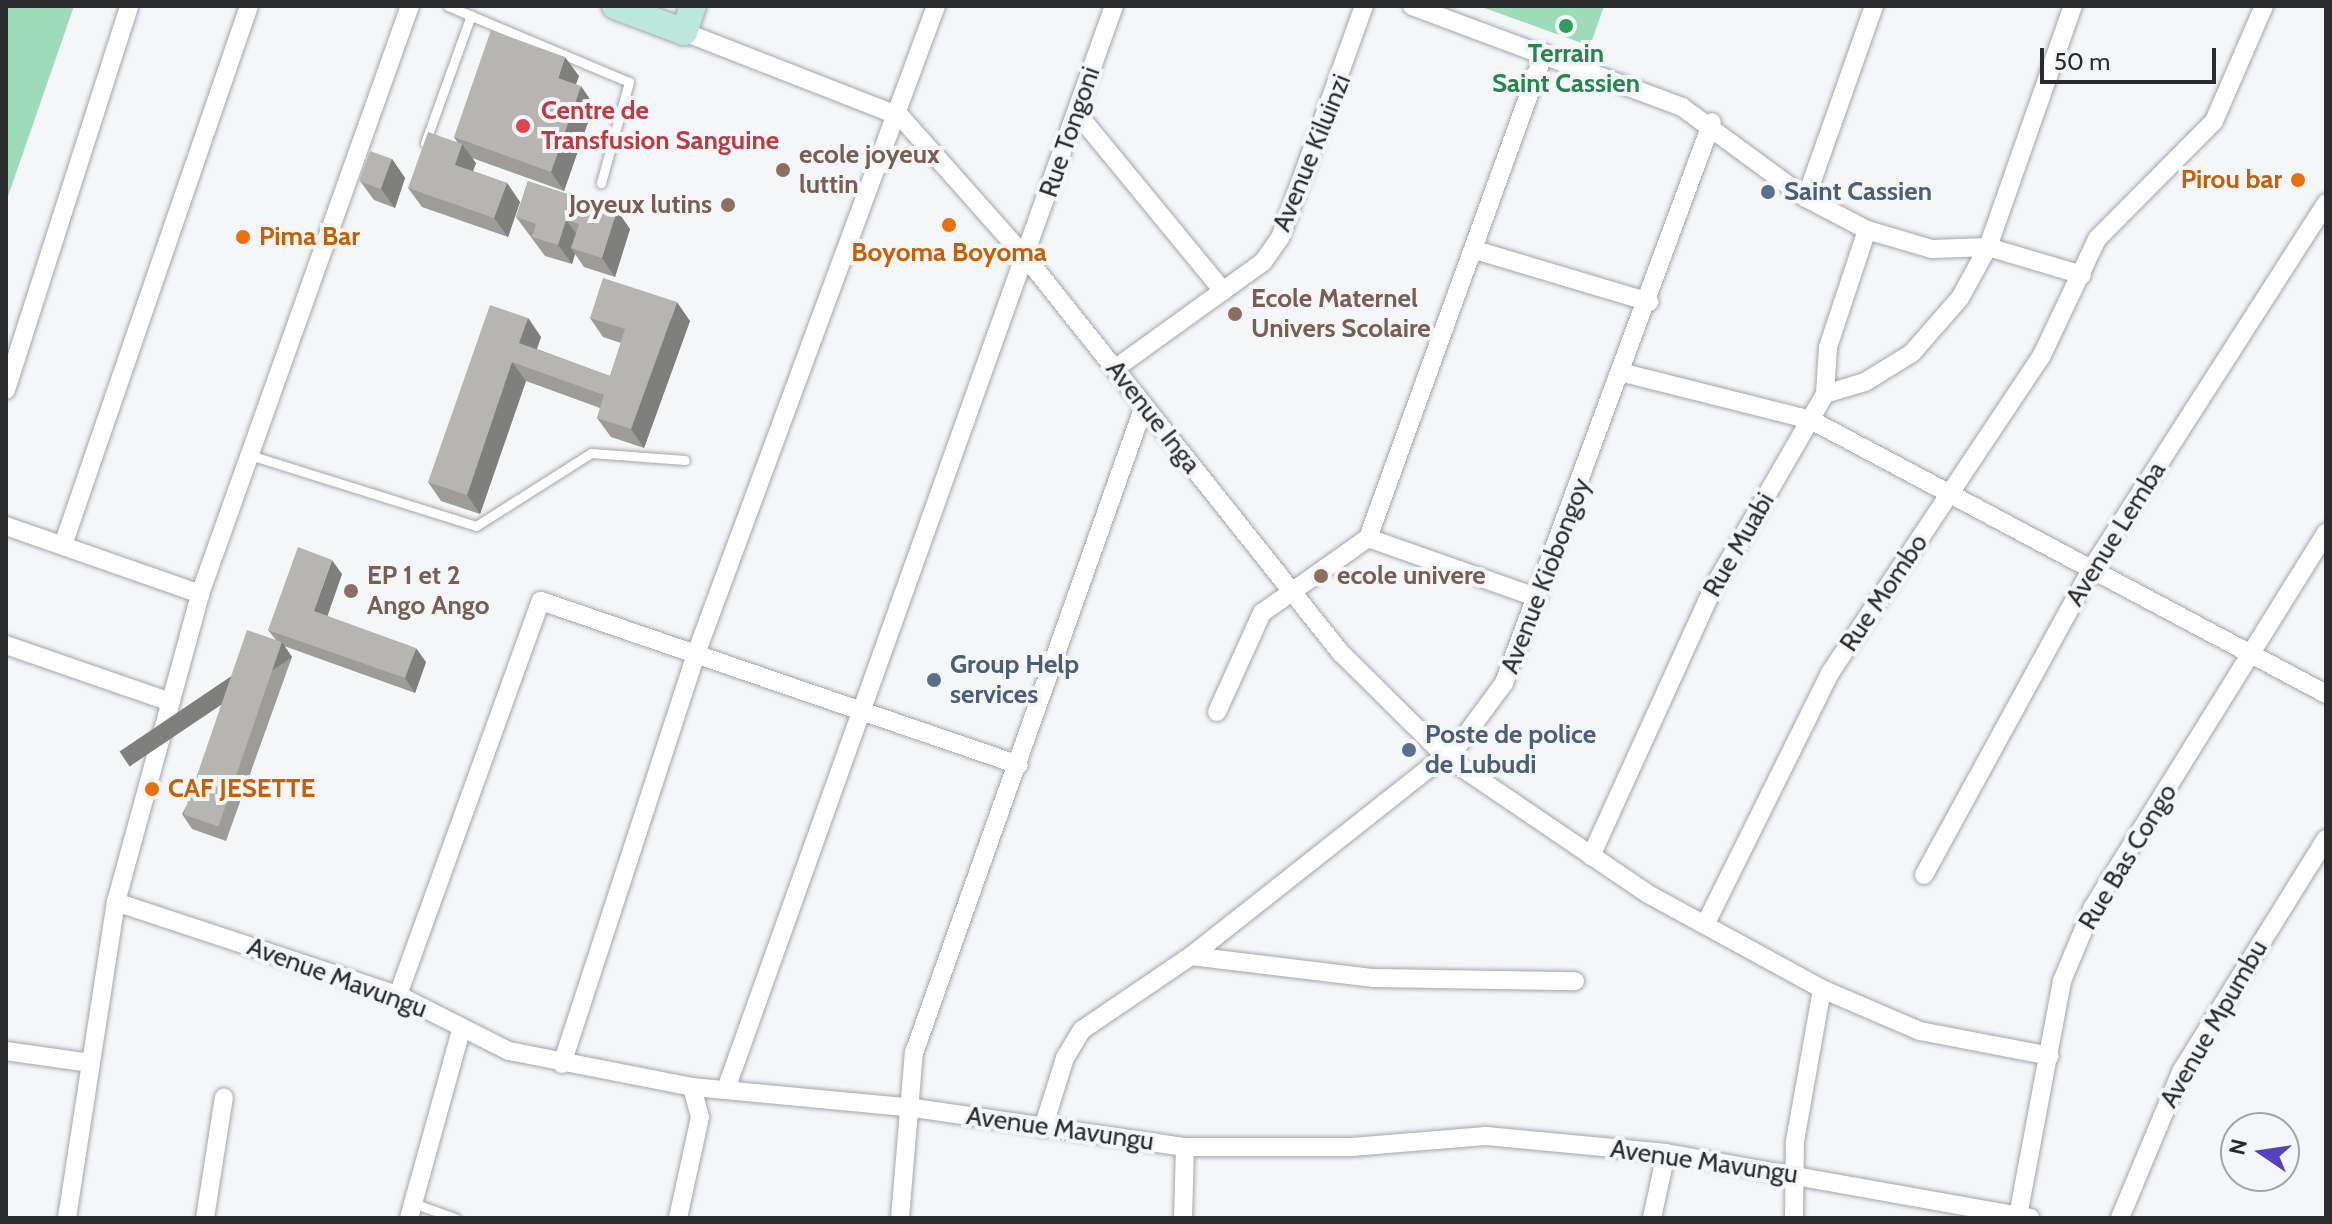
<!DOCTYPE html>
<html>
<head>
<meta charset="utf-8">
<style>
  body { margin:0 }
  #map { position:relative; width:2332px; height:1224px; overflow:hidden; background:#f4f6f8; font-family:Cabin,sans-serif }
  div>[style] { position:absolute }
  .green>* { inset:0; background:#9edbbb }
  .roads { filter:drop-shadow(0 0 2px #a4a6a9) drop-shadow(0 0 2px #a4a6a9) }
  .lane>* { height:9px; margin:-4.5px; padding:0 4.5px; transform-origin:4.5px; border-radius:4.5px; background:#fff }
  .street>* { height:18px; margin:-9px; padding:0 9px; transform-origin:9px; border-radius:9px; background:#fff }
  .secondary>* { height:26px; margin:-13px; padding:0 13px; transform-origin:13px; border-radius:13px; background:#bce7dc }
  .wall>* { inset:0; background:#9d9c99 }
  .shaded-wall>* { inset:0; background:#7f7f7d; transform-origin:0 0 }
  .building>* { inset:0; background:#b6b5b2; transform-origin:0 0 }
  .dots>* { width:22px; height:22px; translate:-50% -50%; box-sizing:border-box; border:4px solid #f4f6f8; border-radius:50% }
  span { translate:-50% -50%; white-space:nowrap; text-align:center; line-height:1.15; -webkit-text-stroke:8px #f4f6f8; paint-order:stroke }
  .leisure-label { font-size:26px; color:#27864d; font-weight:700 }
  .health-label { font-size:26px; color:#be3a42; font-weight:700 }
  .left { translate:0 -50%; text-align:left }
  .street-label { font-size:26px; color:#2a2b2c }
  .education-label { font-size:26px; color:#785e54; font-weight:700 }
  .right { translate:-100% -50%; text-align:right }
  .food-label { font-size:26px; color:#c56008; font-weight:700 }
  .service-label { font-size:26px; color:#4e5e75; font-weight:700 }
  .frame { position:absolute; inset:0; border:8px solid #2a2b2c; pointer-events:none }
  .north { position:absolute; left:2220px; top:1112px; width:80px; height:80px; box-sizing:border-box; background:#f4f6f8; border:2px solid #a3a5a6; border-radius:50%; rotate:283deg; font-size:22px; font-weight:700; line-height:32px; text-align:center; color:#2a2b2c }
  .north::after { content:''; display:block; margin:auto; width:28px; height:36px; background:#5642ba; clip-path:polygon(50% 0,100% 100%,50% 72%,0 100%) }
  .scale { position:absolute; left:2040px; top:48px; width:176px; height:36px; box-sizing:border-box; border:4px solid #2a2b2c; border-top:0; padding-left:10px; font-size:24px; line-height:28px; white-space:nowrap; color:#2a2b2c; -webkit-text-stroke:6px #f4f6f8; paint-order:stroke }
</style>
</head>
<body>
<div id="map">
  <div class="green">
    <div style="clip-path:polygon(6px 6px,74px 6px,6px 202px)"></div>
    <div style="clip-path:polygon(1479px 6px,1604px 6px,1590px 46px)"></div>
  </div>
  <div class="roads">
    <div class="lane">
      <div style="left:448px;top:6px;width:196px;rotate:22.8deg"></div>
      <div style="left:629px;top:82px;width:105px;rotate:105.5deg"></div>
      <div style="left:425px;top:143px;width:136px;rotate:-70.2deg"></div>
      <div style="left:253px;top:456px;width:234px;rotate:17.4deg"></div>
      <div style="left:476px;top:526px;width:136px;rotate:-32.4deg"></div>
      <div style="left:591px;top:453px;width:94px;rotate:4.3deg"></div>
      <div style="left:413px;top:1203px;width:45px;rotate:19.7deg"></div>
    </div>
    <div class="street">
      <div style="left:1412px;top:6px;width:288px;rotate:20.5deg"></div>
      <div style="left:1682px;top:107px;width:154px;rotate:36.3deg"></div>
      <div style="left:1806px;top:198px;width:69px;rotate:27.7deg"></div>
      <div style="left:1867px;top:230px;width:68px;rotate:16.3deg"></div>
      <div style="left:1932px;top:249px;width:56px;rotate:-2deg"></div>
      <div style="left:1988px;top:247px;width:98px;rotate:16.6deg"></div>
      <div style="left:684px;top:32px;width:232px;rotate:21.3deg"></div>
      <div style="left:900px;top:116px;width:200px;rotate:48.4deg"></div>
      <div style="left:1033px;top:266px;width:495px;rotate:51.5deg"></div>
      <div style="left:1341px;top:653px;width:146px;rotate:44.7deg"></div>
      <div style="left:1445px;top:756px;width:245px;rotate:34.2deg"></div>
      <div style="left:1648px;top:894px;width:198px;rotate:28.6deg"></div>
      <div style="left:1822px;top:989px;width:107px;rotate:23.2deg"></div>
      <div style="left:1920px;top:1031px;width:132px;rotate:10.9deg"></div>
      <div style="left:1076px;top:112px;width:232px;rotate:50.6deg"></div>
      <div style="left:1806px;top:198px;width:204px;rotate:-70.5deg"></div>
      <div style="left:1475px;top:250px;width:182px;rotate:16.6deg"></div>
      <div style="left:1116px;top:368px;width:181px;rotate:-35.8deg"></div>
      <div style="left:1263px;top:262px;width:29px;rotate:-55deg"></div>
      <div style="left:1280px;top:238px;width:247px;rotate:-70.1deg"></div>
      <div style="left:1624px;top:373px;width:193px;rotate:14.1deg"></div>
      <div style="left:1811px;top:420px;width:583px;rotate:28.01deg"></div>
      <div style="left:6px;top:390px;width:403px;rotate:-72.2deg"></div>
      <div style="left:1825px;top:394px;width:42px;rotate:-16.7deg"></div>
      <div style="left:1865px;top:382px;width:55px;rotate:-31.7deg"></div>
      <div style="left:1912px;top:353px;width:73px;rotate:-48.9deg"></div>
      <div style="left:1960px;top:298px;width:58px;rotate:-61.2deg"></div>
      <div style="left:1988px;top:247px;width:256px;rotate:-70.6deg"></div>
      <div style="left:6px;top:526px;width:206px;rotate:19.3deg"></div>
      <div style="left:200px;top:594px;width:624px;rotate:-70.35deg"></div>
      <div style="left:1368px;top:538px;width:180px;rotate:19.4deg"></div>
      <div style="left:63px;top:545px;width:570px;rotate:-70.96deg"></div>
      <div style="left:6px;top:645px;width:171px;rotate:19.1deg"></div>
      <div style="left:1217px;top:712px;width:109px;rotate:-65.6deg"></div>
      <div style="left:1262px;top:613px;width:130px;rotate:-35.3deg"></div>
      <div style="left:1368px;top:538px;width:516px;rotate:-70.05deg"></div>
      <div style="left:1591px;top:856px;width:294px;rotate:-65.5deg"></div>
      <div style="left:1713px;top:588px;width:224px;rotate:-60deg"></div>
      <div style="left:1825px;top:394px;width:47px;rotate:-86.3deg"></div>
      <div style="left:1828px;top:347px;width:123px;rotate:-71.6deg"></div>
      <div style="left:1924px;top:875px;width:350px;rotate:-61.3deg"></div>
      <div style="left:2092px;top:568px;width:434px;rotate:-57.3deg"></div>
      <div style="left:116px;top:902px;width:297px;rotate:18.3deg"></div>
      <div style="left:398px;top:995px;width:124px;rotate:26.8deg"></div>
      <div style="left:509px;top:1051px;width:187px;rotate:11.1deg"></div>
      <div style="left:692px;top:1087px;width:223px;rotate:5.4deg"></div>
      <div style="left:914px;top:1108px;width:274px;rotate:8.2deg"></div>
      <div style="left:1185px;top:1147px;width:167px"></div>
      <div style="left:1352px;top:1147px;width:134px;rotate:-4.7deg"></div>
      <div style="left:1486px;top:1136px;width:181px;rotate:5.4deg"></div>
      <div style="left:1666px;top:1153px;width:370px;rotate:10.1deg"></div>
      <div style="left:1706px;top:923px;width:279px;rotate:-63.6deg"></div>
      <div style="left:1830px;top:673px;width:382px;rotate:-56.3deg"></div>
      <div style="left:2042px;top:355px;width:128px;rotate:-64.6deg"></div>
      <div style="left:2097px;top:239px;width:166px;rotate:-45.2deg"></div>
      <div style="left:2214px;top:121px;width:125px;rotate:-66.5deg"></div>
      <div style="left:1191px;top:956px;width:184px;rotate:6.9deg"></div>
      <div style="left:1374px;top:978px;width:201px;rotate:0.9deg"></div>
      <div style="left:398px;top:995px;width:419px;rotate:-70.1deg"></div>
      <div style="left:541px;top:601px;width:505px;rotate:18.94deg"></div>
      <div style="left:6px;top:1051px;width:85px;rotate:8.1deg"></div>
      <div style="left:562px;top:1064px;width:435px;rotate:-71.9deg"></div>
      <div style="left:697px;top:651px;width:688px;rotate:-69.67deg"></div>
      <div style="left:726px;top:1089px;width:1150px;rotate:-70.29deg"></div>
      <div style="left:1043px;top:1128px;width:73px;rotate:-72.6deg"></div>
      <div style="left:1065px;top:1058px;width:33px;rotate:-59deg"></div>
      <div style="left:1082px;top:1030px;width:132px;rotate:-34.2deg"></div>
      <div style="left:1191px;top:956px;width:342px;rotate:-38.3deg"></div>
      <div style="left:1459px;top:744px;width:76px;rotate:-53.6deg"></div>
      <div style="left:1504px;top:683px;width:598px;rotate:-69.66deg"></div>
      <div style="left:2018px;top:1216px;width:239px;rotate:-79.4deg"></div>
      <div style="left:2062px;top:981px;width:80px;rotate:-67.3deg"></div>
      <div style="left:2093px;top:907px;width:441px;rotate:-58.1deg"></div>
      <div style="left:67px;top:1218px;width:320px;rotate:-81.2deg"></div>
      <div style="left:116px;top:902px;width:319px;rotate:-74.7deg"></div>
      <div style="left:205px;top:1218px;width:122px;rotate:-81.1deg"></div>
      <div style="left:409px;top:1218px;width:194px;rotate:-74.5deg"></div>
      <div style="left:678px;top:1218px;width:103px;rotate:-77.7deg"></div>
      <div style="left:700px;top:1117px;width:31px;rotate:-105deg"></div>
      <div style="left:900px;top:1218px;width:166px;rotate:-85.2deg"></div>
      <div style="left:914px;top:1053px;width:687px;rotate:-70.43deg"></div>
      <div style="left:1183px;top:1218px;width:71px;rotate:-88.4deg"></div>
      <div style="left:1652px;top:1218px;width:66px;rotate:-77.8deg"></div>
      <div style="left:1794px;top:1218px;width:77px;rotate:-89.3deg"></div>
      <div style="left:1795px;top:1141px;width:154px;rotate:-79.9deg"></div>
      <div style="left:2120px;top:1218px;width:160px;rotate:-67.3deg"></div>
      <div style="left:2182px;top:1070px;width:272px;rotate:-58.1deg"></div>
    </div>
    <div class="secondary">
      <div style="left:615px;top:6px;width:74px;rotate:20.6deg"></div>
      <div style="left:684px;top:32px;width:28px;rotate:-71deg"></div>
    </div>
  </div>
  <div class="wall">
    <div style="clip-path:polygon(579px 76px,576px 84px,594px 105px,564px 191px,472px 158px,476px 163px,473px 171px,507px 183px,520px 202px,508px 237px,422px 207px,408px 188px,457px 142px,454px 137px)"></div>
    <div style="clip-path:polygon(392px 159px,405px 178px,395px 208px,374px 200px,360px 181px)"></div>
    <div style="clip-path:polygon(528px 181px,630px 229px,615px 277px,584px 267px,575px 254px,572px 264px,545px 256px,516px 217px)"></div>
    <div style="clip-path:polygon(528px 318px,541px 337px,537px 349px,610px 376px,621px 343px,603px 337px,590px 318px,690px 321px,644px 448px,611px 437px,597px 418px,600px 408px,526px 381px,480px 514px,441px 501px,428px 482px)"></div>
    <div style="clip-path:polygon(342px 574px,327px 616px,426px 662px,415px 693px,284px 646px,292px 657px,226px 841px,192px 829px,182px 814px,276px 640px,268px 630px)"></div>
  </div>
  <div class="shaded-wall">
    <div style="clip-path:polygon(565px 57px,579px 76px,571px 97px,558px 78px)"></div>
    <div style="clip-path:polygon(581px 86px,594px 105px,564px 191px,551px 172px)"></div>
    <div style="clip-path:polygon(462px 144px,476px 163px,468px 184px,455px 165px)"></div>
    <div style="clip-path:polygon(392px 159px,405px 178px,395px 208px,381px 189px)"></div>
    <div style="clip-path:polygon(507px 183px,520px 202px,508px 237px,494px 218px)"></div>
    <div style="clip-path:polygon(617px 210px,630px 229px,615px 277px,602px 258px)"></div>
    <div style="clip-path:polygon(566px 220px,580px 239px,571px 248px,575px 254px,572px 264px,558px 245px)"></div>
    <div style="clip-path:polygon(677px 302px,690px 321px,644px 448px,631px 429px)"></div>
    <div style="clip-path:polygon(528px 318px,541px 337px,532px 362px,519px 343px)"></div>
    <div style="clip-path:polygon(512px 362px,526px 381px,480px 514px,467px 495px)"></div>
    <div style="clip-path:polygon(332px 560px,342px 574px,324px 626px,314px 611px)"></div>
    <div style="left:282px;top:642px;width:18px;height:196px;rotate:56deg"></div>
    <div style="clip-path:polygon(416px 648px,426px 662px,415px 693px,405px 678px)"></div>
  </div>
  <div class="building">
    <div style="clip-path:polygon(491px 30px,565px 57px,558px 78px,581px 86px,551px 172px,454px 137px)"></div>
    <div style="clip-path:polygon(428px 132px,462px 144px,455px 165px,507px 183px,494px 218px,408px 188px)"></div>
    <div style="left:370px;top:151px;width:23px;height:32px;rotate:20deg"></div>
    <div style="clip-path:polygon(528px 181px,617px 210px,602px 258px,571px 248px,579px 224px,566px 220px,558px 245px,532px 237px,536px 224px,516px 217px)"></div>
    <div style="clip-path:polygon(603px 278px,677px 302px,631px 429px,597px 418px,604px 395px,512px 362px,467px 495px,428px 482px,490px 305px,528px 318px,519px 343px,610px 376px,625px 329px,590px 318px)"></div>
    <div style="clip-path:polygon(298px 547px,332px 560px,314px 611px,416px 648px,405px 678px,268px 630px)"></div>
    <div style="left:247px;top:630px;width:37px;height:195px;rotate:19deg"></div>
  </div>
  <div class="dots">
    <div style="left:1566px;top:26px;background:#2e9e5b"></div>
    <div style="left:523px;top:126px;background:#e0444e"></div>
    <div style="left:783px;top:170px;background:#8d6e63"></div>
    <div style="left:2298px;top:180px;background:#e8710a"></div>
    <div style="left:1768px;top:192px;background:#5c6f8a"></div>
    <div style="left:728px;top:205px;background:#8d6e63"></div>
    <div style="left:949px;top:225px;background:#e8710a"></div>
    <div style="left:243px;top:237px;background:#e8710a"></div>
    <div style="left:1235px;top:314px;background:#8d6e63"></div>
    <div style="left:1321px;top:576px;background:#8d6e63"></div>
    <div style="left:351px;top:591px;background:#8d6e63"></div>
    <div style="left:934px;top:680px;background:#5c6f8a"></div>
    <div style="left:1409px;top:750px;background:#5c6f8a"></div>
    <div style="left:152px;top:789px;background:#e8710a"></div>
  </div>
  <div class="leisure-label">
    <span style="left:1566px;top:69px">Terrain<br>Saint Cassien</span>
  </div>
  <div class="health-label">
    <span class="left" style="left:541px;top:126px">Centre de<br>Transfusion Sanguine</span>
  </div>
  <div class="street-label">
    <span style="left:1070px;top:132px;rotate:-71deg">Rue Tongoni</span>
    <span style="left:1312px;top:153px;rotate:-68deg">Avenue Kiluinzi</span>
    <span style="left:1153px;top:417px;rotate:52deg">Avenue Inga</span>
    <span style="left:2116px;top:534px;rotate:-58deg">Avenue Lemba</span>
    <span style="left:1739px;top:545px;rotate:-60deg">Rue Muabi</span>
    <span style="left:1546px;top:576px;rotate:-69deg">Avenue Kiobongoy</span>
    <span style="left:1884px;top:593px;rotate:-56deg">Rue Mombo</span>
    <span style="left:2128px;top:857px;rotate:-59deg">Rue Bas Congo</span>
    <span style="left:337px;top:978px;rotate:20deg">Avenue Mavungu</span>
    <span style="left:2214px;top:1024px;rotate:-60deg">Avenue Mpumbu</span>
    <span style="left:1060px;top:1129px;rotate:8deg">Avenue Mavungu</span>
    <span style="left:1704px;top:1162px;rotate:8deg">Avenue Mavungu</span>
  </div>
  <div class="education-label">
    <span class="left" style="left:799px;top:170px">ecole joyeux<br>luttin</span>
    <span class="right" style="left:712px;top:205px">Joyeux lutins</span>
    <span class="left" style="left:1251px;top:314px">Ecole Maternel<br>Univers Scolaire</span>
    <span class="left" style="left:367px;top:591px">EP 1 et 2<br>Ango Ango</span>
    <span class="left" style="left:1337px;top:576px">ecole univere</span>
  </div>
  <div class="food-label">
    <span class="right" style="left:2282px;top:180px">Pirou bar</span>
    <span class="left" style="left:259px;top:237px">Pima Bar</span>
    <span style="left:949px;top:253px">Boyoma Boyoma</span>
    <span class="left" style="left:168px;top:789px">CAF JESETTE</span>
  </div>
  <div class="service-label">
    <span class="left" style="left:1784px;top:192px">Saint Cassien</span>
    <span class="left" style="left:950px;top:680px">Group Help<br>services</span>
    <span class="left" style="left:1425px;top:750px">Poste de police<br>de Lubudi</span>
  </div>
  <div class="frame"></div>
  <div class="north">N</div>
  <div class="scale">50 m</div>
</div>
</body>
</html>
